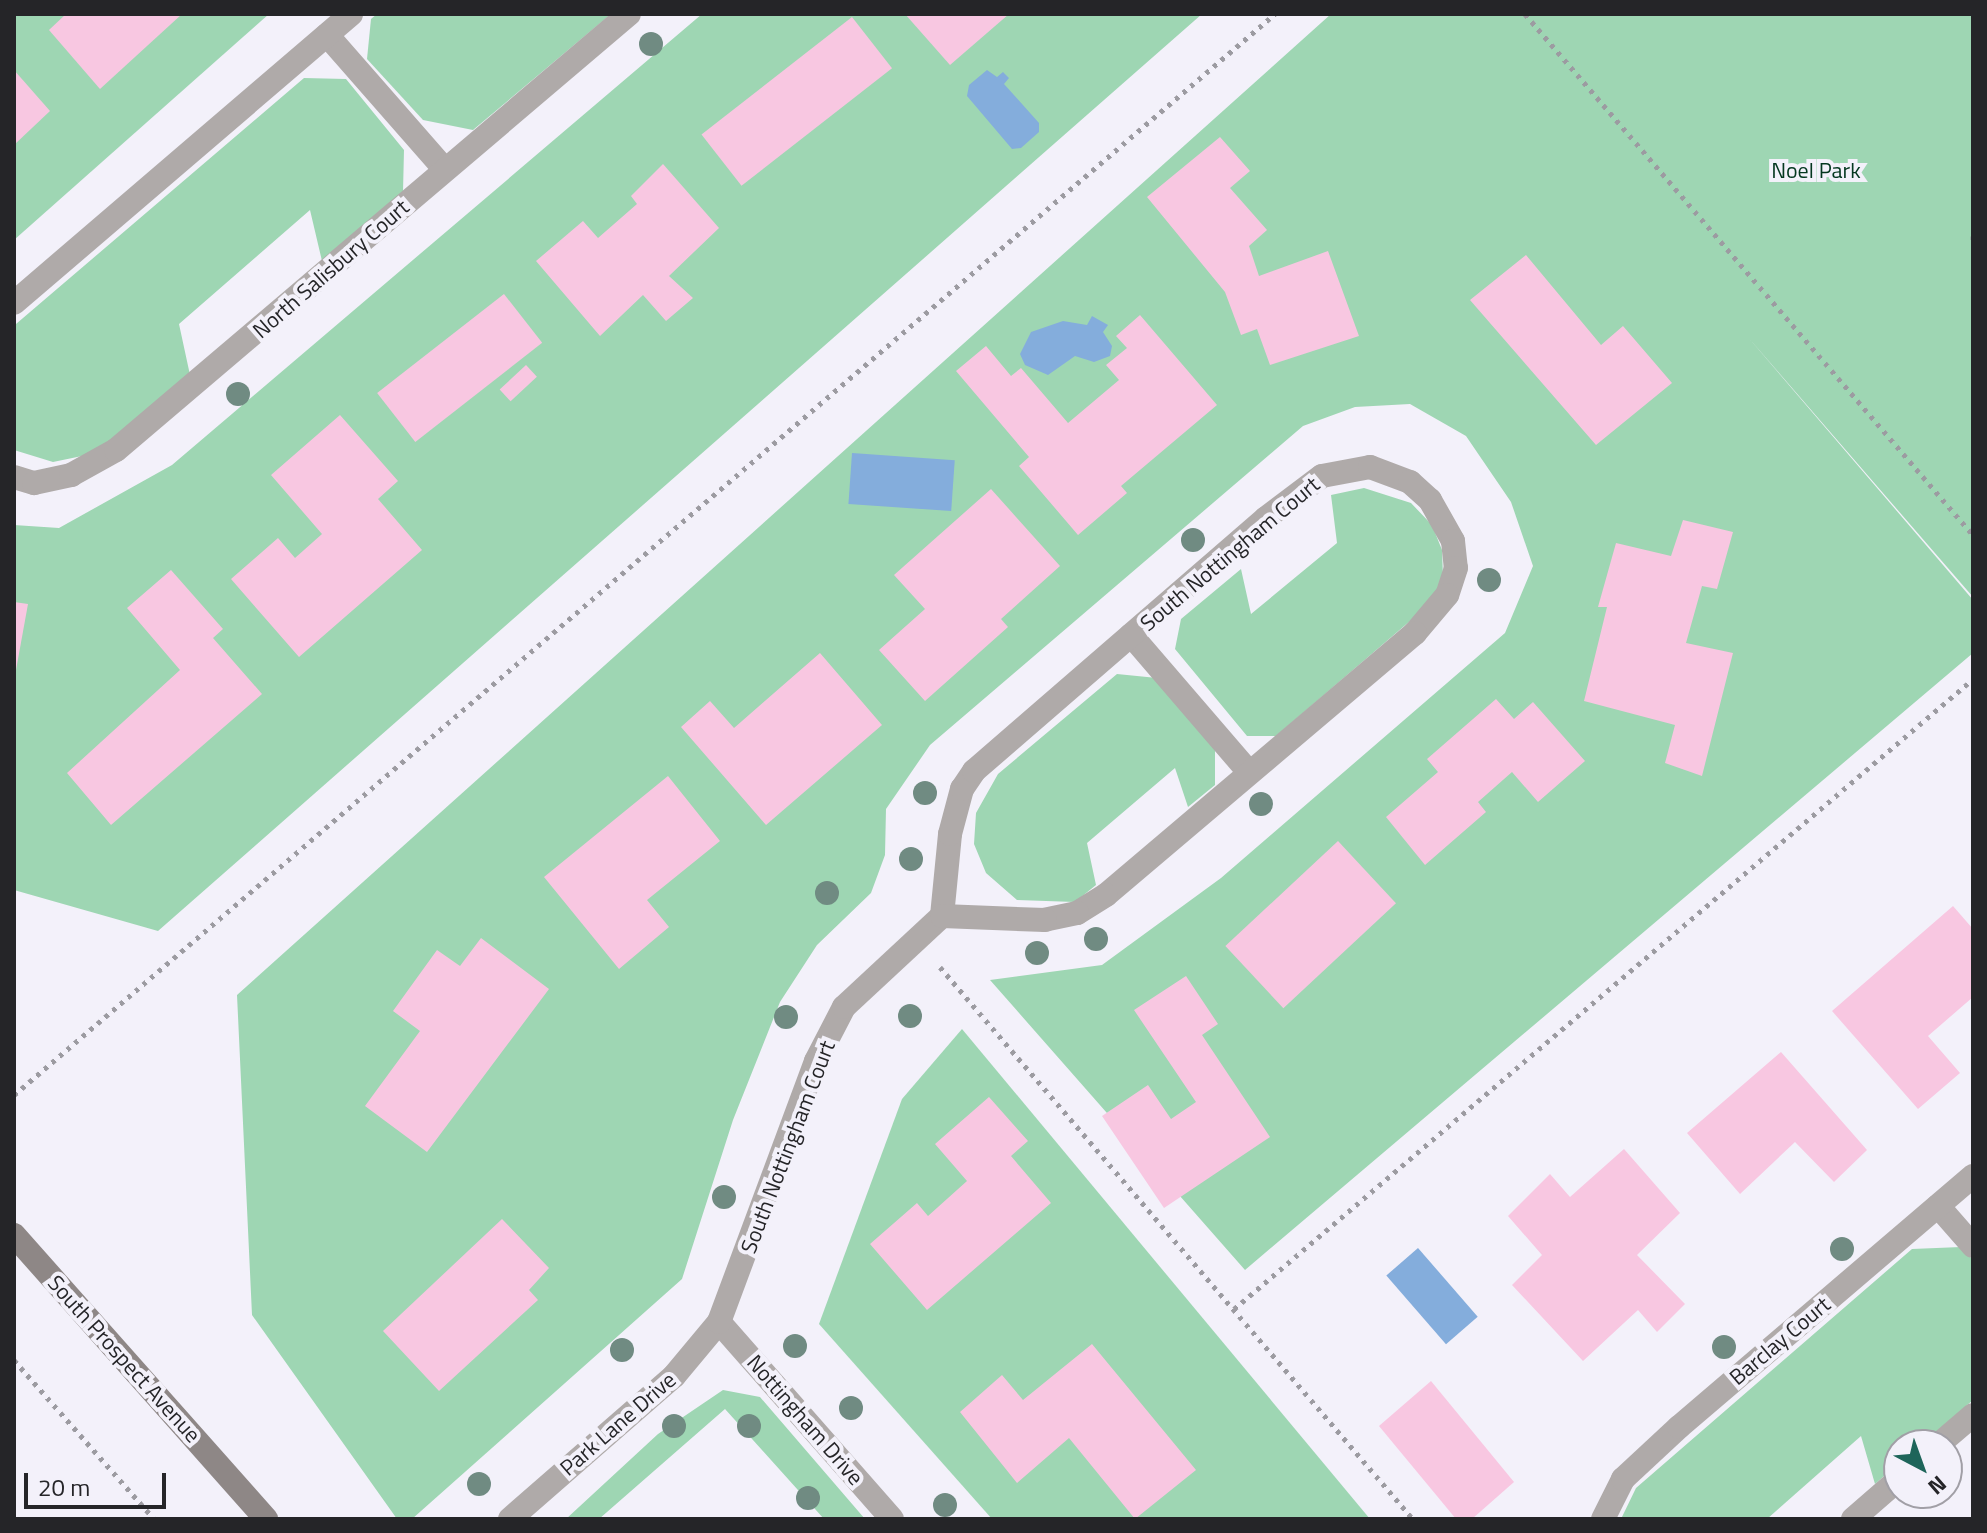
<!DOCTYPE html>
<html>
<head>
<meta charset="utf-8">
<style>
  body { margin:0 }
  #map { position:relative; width:1987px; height:1533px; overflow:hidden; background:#f3f1fa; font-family:"Titillium Web",sans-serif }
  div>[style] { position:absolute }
  .green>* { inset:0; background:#9ed6b3 }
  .water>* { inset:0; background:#84addc; transform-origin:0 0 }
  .building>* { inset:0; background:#f8c7e1; transform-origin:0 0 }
  .path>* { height:5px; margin-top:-2.5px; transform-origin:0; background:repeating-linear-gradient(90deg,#9c9ba1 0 4px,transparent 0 10px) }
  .service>* { height:24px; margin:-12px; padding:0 12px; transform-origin:12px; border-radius:12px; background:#afaaa9 }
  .minor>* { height:24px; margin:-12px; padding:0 12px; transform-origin:12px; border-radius:12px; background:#afaaa9 }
  .secondary>* { height:24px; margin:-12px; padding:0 12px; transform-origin:12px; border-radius:12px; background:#8e8786 }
  .trees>* { width:24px; height:24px; margin:-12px; border-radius:50%; background:#708b82 }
  span { translate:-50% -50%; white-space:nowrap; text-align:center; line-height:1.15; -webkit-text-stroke:8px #f3f1fa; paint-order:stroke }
  .park-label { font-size:22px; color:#04371f }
  .street-label { font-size:22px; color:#252528 }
  .frame { position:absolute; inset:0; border:16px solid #252528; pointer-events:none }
  .north { position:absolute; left:1883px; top:1429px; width:80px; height:80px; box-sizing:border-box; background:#f3f1fa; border:2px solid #a19fa6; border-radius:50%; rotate:139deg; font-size:22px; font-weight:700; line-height:32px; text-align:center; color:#252528 }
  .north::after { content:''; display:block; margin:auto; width:28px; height:36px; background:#1e655a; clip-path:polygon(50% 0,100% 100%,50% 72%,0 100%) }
  .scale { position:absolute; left:24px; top:1473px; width:142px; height:36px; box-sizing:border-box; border:4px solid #252528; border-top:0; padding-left:10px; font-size:24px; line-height:28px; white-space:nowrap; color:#252528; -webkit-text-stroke:6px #f3f1fa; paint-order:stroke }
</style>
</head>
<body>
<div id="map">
  <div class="green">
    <div style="clip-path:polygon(14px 14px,269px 14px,14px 240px)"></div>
    <div style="clip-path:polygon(377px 14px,611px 14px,473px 130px,423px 120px,367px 59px,371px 19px)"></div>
    <div style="clip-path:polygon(702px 14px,1202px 14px,158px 931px,14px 890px,14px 525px,59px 528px,172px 465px)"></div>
    <div style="clip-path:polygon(1331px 14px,1973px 14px,1973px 597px,1747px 336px,1973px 600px,1973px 653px,1245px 1270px,990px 980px,1102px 965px,1221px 878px,1505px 633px,1533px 566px,1511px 502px,1466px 436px,1410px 404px,1355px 407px,1303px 426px,930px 745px,886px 809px,885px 855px,871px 893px,817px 945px,780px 1002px,733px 1120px,682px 1279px,412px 1519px,397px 1519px,252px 1315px,237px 995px)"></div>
    <div style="clip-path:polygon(304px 78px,346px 79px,404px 150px,403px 192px,322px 261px,310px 210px,179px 324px,190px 375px,115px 439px,82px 456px,53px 462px,14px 450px,16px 324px)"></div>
    <div style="clip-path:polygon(1364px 488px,1411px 503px,1432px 525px,1442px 550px,1443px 577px,1431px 603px,1276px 736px,1247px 736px,1175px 649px,1181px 619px,1241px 569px,1251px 614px,1337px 543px,1331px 495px)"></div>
    <div style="clip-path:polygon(1117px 674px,1157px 678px,1215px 744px,1215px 785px,1188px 807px,1175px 768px,1087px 843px,1096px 885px,1075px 902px,1017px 900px,986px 873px,974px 844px,976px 813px,998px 774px)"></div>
    <div style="clip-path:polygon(962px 1029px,1370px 1519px,992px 1519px,819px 1324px,902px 1099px)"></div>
    <div style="clip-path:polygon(1961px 1247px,1973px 1260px,1973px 1400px,1921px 1445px,1899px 1445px,1899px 1463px,1875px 1484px,1861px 1436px,1767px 1519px,1621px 1519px,1636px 1488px,1912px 1249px)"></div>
    <div style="clip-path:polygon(723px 1390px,760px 1397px,865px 1519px,824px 1519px,725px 1409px,599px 1519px,566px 1519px,658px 1434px)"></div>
  </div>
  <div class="water">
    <div style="clip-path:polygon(987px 70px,997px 77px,1003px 72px,1009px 78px,1004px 84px,1039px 123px,1039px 132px,1021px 148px,1012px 149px,967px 96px,969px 85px)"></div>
    <div style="clip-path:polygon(1092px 316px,1108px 325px,1103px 332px,1112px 346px,1110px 356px,1094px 362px,1075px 356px,1048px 375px,1025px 365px,1020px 354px,1031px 332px,1063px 321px,1087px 325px)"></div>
    <div style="left:852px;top:453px;width:103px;height:51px;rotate:4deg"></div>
    <div style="left:1418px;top:1248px;width:91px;height:42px;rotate:49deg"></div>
  </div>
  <div class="building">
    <div style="clip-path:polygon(66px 14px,182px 14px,100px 89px,49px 30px)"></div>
    <div style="clip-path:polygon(905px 14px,1009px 14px,950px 65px)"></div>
    <div style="left:852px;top:17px;width:65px;height:191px;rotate:52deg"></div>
    <div style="clip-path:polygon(14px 70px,50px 111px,14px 145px)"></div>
    <div style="clip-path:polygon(1220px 137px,1250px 171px,1230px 188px,1267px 230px,1249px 246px,1259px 276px,1328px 251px,1359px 336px,1270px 365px,1257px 329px,1241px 335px,1225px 292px,1147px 197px)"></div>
    <div style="clip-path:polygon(663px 164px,719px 228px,669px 276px,693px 298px,666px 321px,643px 295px,600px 336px,536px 261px,583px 221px,598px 238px,637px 204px,631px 196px)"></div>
    <div style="clip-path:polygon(1526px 255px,1601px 345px,1623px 326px,1672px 383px,1596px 445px,1470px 300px)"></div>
    <div style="left:504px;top:294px;width:62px;height:161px;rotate:52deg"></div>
    <div style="clip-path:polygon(1140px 315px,1217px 405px,1121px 486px,1127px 493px,1078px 535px,1019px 466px,1029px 457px,956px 371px,986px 346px,1011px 376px,1021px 368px,1068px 423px,1119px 380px,1106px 365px,1127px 348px,1116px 336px)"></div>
    <div style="left:526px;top:365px;width:16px;height:36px;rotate:47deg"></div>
    <div style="clip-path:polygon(340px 415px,398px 481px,378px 499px,422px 550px,299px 657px,231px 579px,278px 538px,295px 558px,322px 534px,271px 475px)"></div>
    <div style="clip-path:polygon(991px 489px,1060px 566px,1001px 619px,1008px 627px,925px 701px,879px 650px,925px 609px,894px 575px)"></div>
    <div style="clip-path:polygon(1683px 520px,1733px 532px,1717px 589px,1702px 586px,1686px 643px,1733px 653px,1702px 776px,1665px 763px,1675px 725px,1584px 701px,1607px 607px,1598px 607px,1616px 543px,1671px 556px)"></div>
    <div style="clip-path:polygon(171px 570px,223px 629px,213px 638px,262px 694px,111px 825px,67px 773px,180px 670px,127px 608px)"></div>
    <div style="clip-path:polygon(14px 602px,28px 604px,16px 670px,14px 669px)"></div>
    <div style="clip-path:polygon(820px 653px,882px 725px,766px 825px,681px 727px,710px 701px,734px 728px)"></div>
    <div style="clip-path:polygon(1496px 699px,1514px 719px,1533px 702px,1585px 761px,1538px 802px,1512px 772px,1478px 802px,1486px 812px,1425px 865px,1386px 817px,1438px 772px,1427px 759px)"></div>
    <div style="clip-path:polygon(668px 776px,720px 841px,647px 900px,669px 927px,619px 969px,544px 877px)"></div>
    <div style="left:1338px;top:841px;width:85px;height:154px;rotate:47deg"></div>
    <div style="clip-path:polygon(1953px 906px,1973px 929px,1973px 997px,1928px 1036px,1960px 1073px,1918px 1109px,1832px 1011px)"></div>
    <div style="clip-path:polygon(481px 938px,549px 989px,427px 1152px,365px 1106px,420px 1031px,393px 1011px,437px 950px,460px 966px)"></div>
    <div style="clip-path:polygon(1186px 976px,1218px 1024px,1202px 1035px,1270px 1137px,1164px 1208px,1102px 1116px,1148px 1085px,1171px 1119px,1196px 1102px,1134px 1010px)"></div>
    <div style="clip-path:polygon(1781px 1052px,1867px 1150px,1834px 1182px,1795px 1142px,1740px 1194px,1687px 1133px)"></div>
    <div style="clip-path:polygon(989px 1097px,1028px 1141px,1011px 1156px,1051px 1203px,927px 1310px,870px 1244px,917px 1203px,928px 1216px,967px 1181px,935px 1144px)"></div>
    <div style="clip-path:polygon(1624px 1149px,1680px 1213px,1637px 1255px,1685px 1304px,1657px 1332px,1638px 1310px,1583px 1361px,1512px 1285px,1542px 1255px,1508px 1216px,1550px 1174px,1570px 1197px)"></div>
    <div style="clip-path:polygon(502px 1219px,549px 1268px,529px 1290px,538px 1300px,439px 1391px,383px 1331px)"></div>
    <div style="clip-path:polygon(1092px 1344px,1196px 1470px,1135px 1519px,1069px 1438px,1017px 1483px,960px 1412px,1002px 1375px,1023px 1400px)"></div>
    <div style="clip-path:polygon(1431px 1381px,1514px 1482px,1472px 1519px,1456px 1519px,1379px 1426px)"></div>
  </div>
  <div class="path">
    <div style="left:1525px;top:14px;width:687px;rotate:49.31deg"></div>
    <div style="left:1973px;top:236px;width:7px;rotate:90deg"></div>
    <div style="left:940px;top:967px;width:727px;rotate:49.41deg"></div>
    <div style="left:14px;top:1095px;width:1661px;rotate:-40.61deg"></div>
    <div style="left:1234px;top:1309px;width:971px;rotate:-40.45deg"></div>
    <div style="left:14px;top:1360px;width:212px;rotate:48.6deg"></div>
  </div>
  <div class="service">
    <div style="left:327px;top:35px;width:179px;rotate:48.8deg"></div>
    <div style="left:1131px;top:635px;width:181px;rotate:49.3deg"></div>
    <div style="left:1938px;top:1206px;width:53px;rotate:48.8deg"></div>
  </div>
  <div class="minor">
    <div style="left:14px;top:303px;width:444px;rotate:-40.6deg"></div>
    <div style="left:14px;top:477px;width:21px;rotate:17deg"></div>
    <div style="left:34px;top:483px;width:38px;rotate:-12deg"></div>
    <div style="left:71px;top:475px;width:51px;rotate:-29.1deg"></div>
    <div style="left:116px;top:450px;width:673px;rotate:-40.36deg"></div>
    <div style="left:719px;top:1322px;width:262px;rotate:48.7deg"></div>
    <div style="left:1938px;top:1445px;width:46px;rotate:-40.6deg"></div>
    <div style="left:510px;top:1519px;width:218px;rotate:-41.1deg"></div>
    <div style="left:674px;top:1376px;width:70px;rotate:-50.2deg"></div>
    <div style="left:719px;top:1322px;width:278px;rotate:-69.6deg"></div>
    <div style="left:816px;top:1061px;width:61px;rotate:-62.6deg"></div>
    <div style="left:844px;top:1007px;width:134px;rotate:-42.9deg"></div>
    <div style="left:942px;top:916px;width:82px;rotate:-84.4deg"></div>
    <div style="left:950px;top:834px;width:47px;rotate:-75.1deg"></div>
    <div style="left:962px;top:789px;width:22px;rotate:-56deg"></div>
    <div style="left:974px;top:771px;width:386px;rotate:-40.9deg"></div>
    <div style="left:1266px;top:518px;width:70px;rotate:-36.9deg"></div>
    <div style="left:1322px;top:476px;width:49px;rotate:-10.6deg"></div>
    <div style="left:1370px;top:467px;width:43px;rotate:20.6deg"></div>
    <div style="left:1410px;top:482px;width:27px;rotate:42deg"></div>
    <div style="left:1430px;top:500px;width:47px;rotate:60.7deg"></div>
    <div style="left:1453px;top:541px;width:27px;rotate:84deg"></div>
    <div style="left:1456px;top:568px;width:28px;rotate:108deg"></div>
    <div style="left:1447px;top:595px;width:50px;rotate:130.1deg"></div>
    <div style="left:1415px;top:633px;width:405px;rotate:139.7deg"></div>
    <div style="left:1106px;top:895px;width:34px;rotate:148deg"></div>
    <div style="left:1077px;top:913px;width:33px;rotate:168deg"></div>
    <div style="left:1045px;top:920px;width:103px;rotate:-177.8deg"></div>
    <div style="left:1603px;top:1519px;width:45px;rotate:-63.4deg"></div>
    <div style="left:1623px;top:1479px;width:76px;rotate:-42.9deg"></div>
    <div style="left:1679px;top:1427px;width:387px;rotate:-40.5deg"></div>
    <div style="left:1853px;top:1519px;width:61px;rotate:-41deg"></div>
  </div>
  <div class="secondary">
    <div style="left:14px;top:1235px;width:380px;rotate:48.4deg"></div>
  </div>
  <div class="trees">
    <div style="left:651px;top:44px"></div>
    <div style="left:238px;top:394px"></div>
    <div style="left:1193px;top:540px"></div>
    <div style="left:1489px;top:580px"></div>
    <div style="left:925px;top:793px"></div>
    <div style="left:1261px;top:804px"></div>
    <div style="left:911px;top:859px"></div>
    <div style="left:827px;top:893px"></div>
    <div style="left:1096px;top:939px"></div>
    <div style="left:1037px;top:953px"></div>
    <div style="left:910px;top:1016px"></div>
    <div style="left:786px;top:1017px"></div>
    <div style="left:724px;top:1197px"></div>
    <div style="left:1842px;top:1249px"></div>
    <div style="left:795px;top:1346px"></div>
    <div style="left:1724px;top:1347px"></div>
    <div style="left:622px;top:1350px"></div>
    <div style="left:851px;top:1408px"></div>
    <div style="left:674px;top:1426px"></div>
    <div style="left:749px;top:1426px"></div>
    <div style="left:479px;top:1484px"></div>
    <div style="left:808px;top:1498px"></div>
    <div style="left:945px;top:1505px"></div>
  </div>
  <div class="park-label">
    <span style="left:1816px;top:171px">Noel Park</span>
  </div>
  <div class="street-label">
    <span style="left:331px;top:269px;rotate:-41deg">North Salisbury Court</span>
    <span style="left:1230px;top:554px;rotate:-40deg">South Nottingham Court</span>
    <span style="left:788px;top:1147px;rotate:-69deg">South Nottingham Court</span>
    <span style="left:1780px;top:1341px;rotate:-40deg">Barclay Court</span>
    <span style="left:124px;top:1359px;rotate:48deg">South Prospect Avenue</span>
    <span style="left:805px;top:1420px;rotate:49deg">Nottingham Drive</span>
    <span style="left:618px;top:1424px;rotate:-41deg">Park Lane Drive</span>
  </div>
  <div class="frame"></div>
  <div class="north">N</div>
  <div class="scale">20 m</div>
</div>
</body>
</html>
